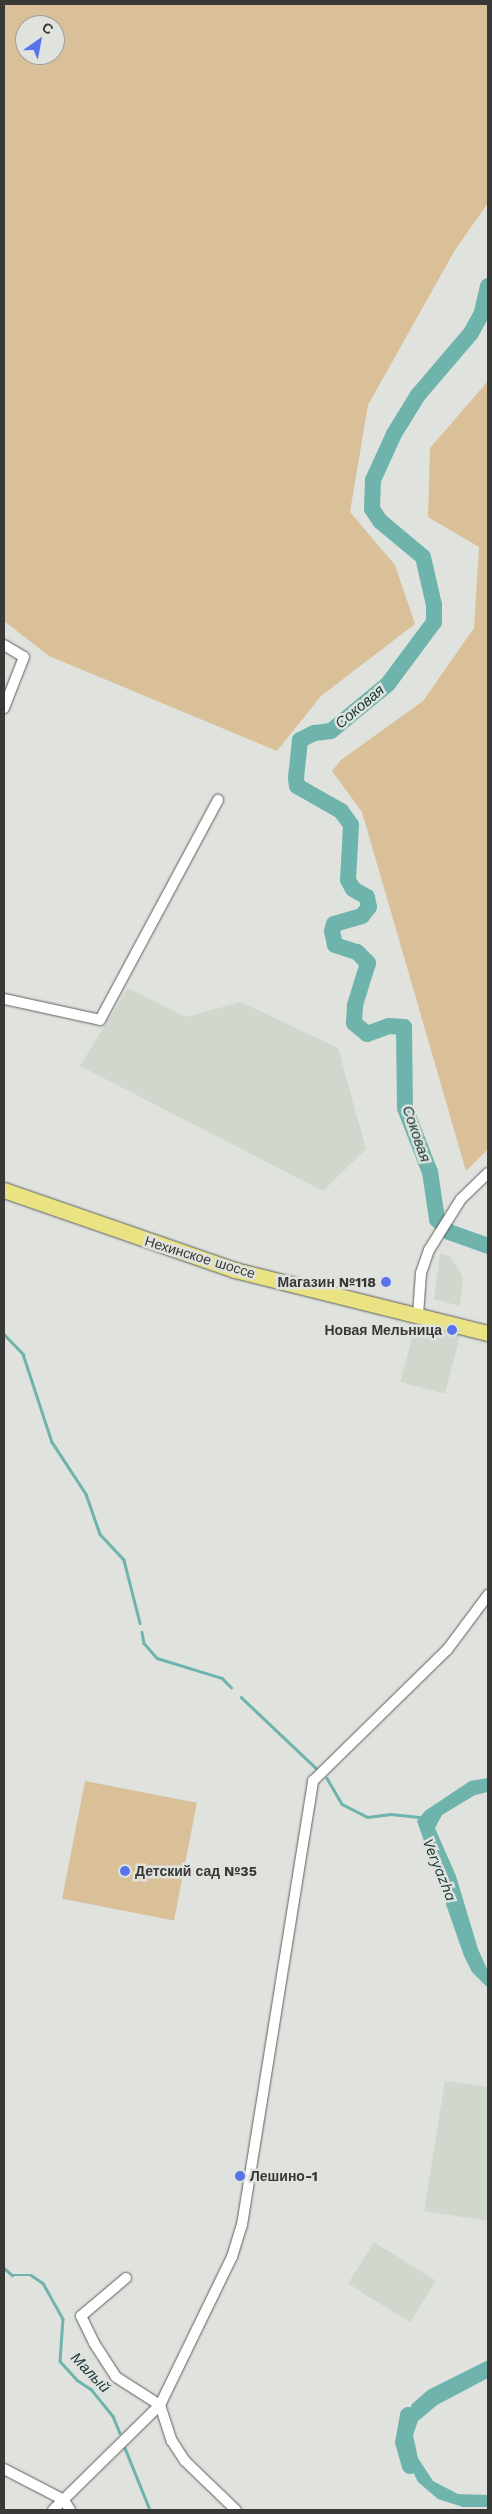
<!DOCTYPE html>
<html>
<head>
<meta charset="utf-8">
<style>
  body { margin:0 }
  #map { position:relative; width:492px; height:2514px; overflow:hidden; background:#e0e2de; font-family:"Work Sans",sans-serif }
  div>[style] { position:absolute }
  .built>* { inset:0; background:#d0d7cc; transform-origin:0 0 }
  .green>* { inset:0; background:#dac098; transform-origin:0 0 }
  .water>* { inset:0; background:#6eb4ad }
  .stream>* { height:2.5px; margin:-1.25px; padding:0 1.25px; transform-origin:1.25px; border-radius:1.25px; background:#6eb4ad }
  .river>* { height:16px; margin:-8px; padding:0 8px; transform-origin:8px; border-radius:8px; background:#6eb4ad }
  .roads { filter:drop-shadow(0 0 1px #5d5f5c) drop-shadow(0 0 1px #5d5f5c) }
  .street>* { height:10px; margin:-5px; padding:0 5px; transform-origin:5px; border-radius:5px; background:#fff }
  .primary>* { height:15px; margin:-7.5px; padding:0 7.5px; transform-origin:7.5px; border-radius:7.5px; background:#e9e383 }
  .dots>* { width:14px; height:14px; translate:-50% -50%; box-sizing:border-box; border:2px solid #e0e2de; border-radius:50% }
  span { translate:-50% -50%; white-space:nowrap; text-align:center; line-height:1.15; -webkit-text-stroke:5px #e0e2de; paint-order:stroke }
  .street-label { font-size:14px; color:#383937 }
  .poi-label { font-size:14px; color:#383937; font-weight:700 }
  .right { translate:-100% -50%; text-align:right }
  .left { translate:0 -50%; text-align:left }
  .water-label { font-size:15px; color:#133734; font-style:italic }
  .frame { position:absolute; inset:0; border:5px solid #383937; pointer-events:none }
  .north { position:absolute; left:15px; top:15px; width:50px; height:50px; box-sizing:border-box; background:#e0e2de; border:1px solid #9d9e9b; border-radius:50%; rotate:33deg; font-size:14px; font-weight:700; line-height:20px; text-align:center; color:#383937 }
  .north::after { content:''; display:block; margin:auto; width:18px; height:22px; background:#5874ea; clip-path:polygon(50% 0,100% 100%,50% 72%,0 100%) }
</style>
</head>
<body>
<div id="map">
  <div class="built">
    <div style="clip-path:polygon(128px 988px,186px 1017px,241px 1002px,338px 1048px,366px 1149px,323px 1191px,80px 1066px)"></div>
    <div style="clip-path:polygon(440px 1254px,450px 1256px,463px 1277px,460px 1306px,434px 1299px)"></div>
    <div style="left:416px;top:1323px;width:46px;height:61px;rotate:15deg"></div>
    <div style="clip-path:polygon(445px 2081px,488px 2087px,488px 2221px,424px 2211px)"></div>
    <div style="left:374px;top:2242px;width:73px;height:49px;rotate:32deg"></div>
  </div>
  <div class="green">
    <div style="clip-path:polygon(evenodd,4px 4px,488px 4px,488px 203px,455px 250px,368px 405px,350px 512px,395px 565px,415px 624px,321px 696px,277px 751px,49px 656px,4px 621px,4px 4px,25px 25px,55px 25px,55px 55px,25px 55px,25px 25px)"></div>
    <div style="clip-path:polygon(488px 381px,488px 1149px,466px 1171px,362px 812px,332px 771px,341px 760px,423px 701px,474px 628px,479px 547px,428px 517px,430px 448px)"></div>
    <div style="left:85px;top:1781px;width:114px;height:120px;rotate:11deg"></div>
  </div>
  <div class="water">
    <div style="clip-path:polygon(488px 1778px,488px 1792px,475px 1795px,442px 1815px,435px 1828px,456px 1876px,478px 1949px,488px 1971px,488px 1988px,472px 1972px,464px 1956px,417px 1821px,425px 1811px,470px 1781px)"></div>
    <div style="clip-path:polygon(488px 2360px,488px 2378px,437px 2405px,418px 2421px,413px 2435px,418px 2458px,433px 2481px,458px 2494px,488px 2495px,488px 2507px,463px 2507px,438px 2499px,418px 2482px,410px 2466px,402px 2424px,412px 2404px,428px 2390px)"></div>
  </div>
  <div class="stream">
    <div style="left:4px;top:1334px;width:28px;rotate:46deg"></div>
    <div style="left:23px;top:1354px;width:93px;rotate:71.8deg"></div>
    <div style="left:52px;top:1442px;width:62px;rotate:56.8deg"></div>
    <div style="left:86px;top:1494px;width:42px;rotate:70.7deg"></div>
    <div style="left:100px;top:1534px;width:35px;rotate:47deg"></div>
    <div style="left:124px;top:1560px;width:65px;rotate:75.7deg"></div>
    <div style="left:142px;top:1632px;width:11px;rotate:80deg"></div>
    <div style="left:144px;top:1643px;width:20px;rotate:49deg"></div>
    <div style="left:157px;top:1658px;width:68px;rotate:17.1deg"></div>
    <div style="left:222px;top:1678px;width:13px;rotate:45deg"></div>
    <div style="left:241px;top:1697px;width:103px;rotate:43.4deg"></div>
    <div style="left:327px;top:1778px;width:30px;rotate:60deg"></div>
    <div style="left:342px;top:1804px;width:28px;rotate:27deg"></div>
    <div style="left:367px;top:1817px;width:24px;rotate:-7deg"></div>
    <div style="left:391px;top:1814px;width:30px;rotate:6deg"></div>
    <div style="left:4px;top:2268px;width:11px;rotate:41deg"></div>
    <div style="left:12px;top:2275px;width:19px"></div>
    <div style="left:31px;top:2275px;width:14px;rotate:34deg"></div>
    <div style="left:43px;top:2283px;width:41px;rotate:60.9deg"></div>
    <div style="left:63px;top:2319px;width:42px;rotate:94.1deg"></div>
    <div style="left:60px;top:2361px;width:25px;rotate:48deg"></div>
    <div style="left:77px;top:2380px;width:17px;rotate:33deg"></div>
    <div style="left:91px;top:2389px;width:35px;rotate:51deg"></div>
    <div style="left:113px;top:2416px;width:18px;rotate:68deg"></div>
    <div style="left:125px;top:2448px;width:67px;rotate:68deg"></div>
  </div>
  <div class="river">
    <div style="left:488px;top:286px;width:28px;rotate:103deg"></div>
    <div style="left:482px;top:313px;width:23px;rotate:119deg"></div>
    <div style="left:471px;top:333px;width:82px;rotate:130.5deg"></div>
    <div style="left:418px;top:395px;width:46px;rotate:121.6deg"></div>
    <div style="left:394px;top:434px;width:51px;rotate:114.5deg"></div>
    <div style="left:373px;top:480px;width:29px;rotate:92deg"></div>
    <div style="left:372px;top:509px;width:14px;rotate:56deg"></div>
    <div style="left:380px;top:521px;width:56px;rotate:39.9deg"></div>
    <div style="left:423px;top:557px;width:49px;rotate:77.1deg"></div>
    <div style="left:434px;top:605px;width:17px;rotate:90deg"></div>
    <div style="left:434px;top:622px;width:77px;rotate:126.6deg"></div>
    <div style="left:388px;top:684px;width:74px;rotate:140.5deg"></div>
    <div style="left:331px;top:731px;width:17px;rotate:173deg"></div>
    <div style="left:314px;top:733px;width:16px;rotate:153deg"></div>
    <div style="left:300px;top:740px;width:38px;rotate:96deg"></div>
    <div style="left:296px;top:778px;width:8px;rotate:83deg"></div>
    <div style="left:297px;top:786px;width:51px;rotate:29.6deg"></div>
    <div style="left:341px;top:811px;width:17px;rotate:54deg"></div>
    <div style="left:351px;top:825px;width:55px;rotate:93.1deg"></div>
    <div style="left:348px;top:880px;width:10px;rotate:61deg"></div>
    <div style="left:353px;top:889px;width:16px;rotate:30deg"></div>
    <div style="left:367px;top:897px;width:10px;rotate:79deg"></div>
    <div style="left:369px;top:907px;width:11px;rotate:128deg"></div>
    <div style="left:362px;top:916px;width:29px;rotate:164deg"></div>
    <div style="left:334px;top:924px;width:7px;rotate:106deg"></div>
    <div style="left:332px;top:931px;width:14px;rotate:78deg"></div>
    <div style="left:335px;top:945px;width:23px;rotate:18deg"></div>
    <div style="left:357px;top:952px;width:16px;rotate:45deg"></div>
    <div style="left:368px;top:963px;width:44px;rotate:107.2deg"></div>
    <div style="left:355px;top:1005px;width:18px;rotate:93deg"></div>
    <div style="left:354px;top:1023px;width:17px;rotate:40deg"></div>
    <div style="left:367px;top:1034px;width:23px;rotate:-20deg"></div>
    <div style="left:389px;top:1026px;width:15px;rotate:4deg"></div>
    <div style="left:404px;top:1027px;width:81px;rotate:89.3deg"></div>
    <div style="left:405px;top:1108px;width:69px;rotate:68.7deg"></div>
    <div style="left:430px;top:1172px;width:48px;rotate:81.5deg"></div>
    <div style="left:437px;top:1219px;width:18px;rotate:47deg"></div>
    <div style="left:449px;top:1232px;width:41px;rotate:19.7deg"></div>
    <div style="left:408px;top:2415px;width:27px;rotate:100deg"></div>
    <div style="left:403px;top:2442px;width:25px;rotate:74deg"></div>
  </div>
  <div class="roads">
    <div class="street">
      <div style="left:4px;top:645px;width:23px;rotate:31deg"></div>
      <div style="left:24px;top:657px;width:55px;rotate:111.4deg"></div>
      <div style="left:4px;top:999px;width:98px;rotate:12.3deg"></div>
      <div style="left:100px;top:1020px;width:250px;rotate:-61.8deg"></div>
      <div style="left:418px;top:1315px;width:42px;rotate:-85.9deg"></div>
      <div style="left:421px;top:1273px;width:24px;rotate:-71deg"></div>
      <div style="left:429px;top:1250px;width:60px;rotate:-57.9deg"></div>
      <div style="left:461px;top:1199px;width:37px;rotate:-44deg"></div>
      <div style="left:126px;top:2278px;width:59px;rotate:139.8deg"></div>
      <div style="left:81px;top:2316px;width:30px;rotate:64deg"></div>
      <div style="left:94px;top:2343px;width:40px;rotate:57.1deg"></div>
      <div style="left:116px;top:2377px;width:52px;rotate:32.5deg"></div>
      <div style="left:160px;top:2405px;width:38px;rotate:72deg"></div>
      <div style="left:172px;top:2441px;width:24px;rotate:57deg"></div>
      <div style="left:185px;top:2461px;width:71px;rotate:43.9deg"></div>
      <div style="left:4px;top:2469px;width:68px;rotate:27.3deg"></div>
      <div style="left:64px;top:2500px;width:12px;rotate:59deg"></div>
      <div style="left:53px;top:2510px;width:150px;rotate:-44.5deg"></div>
      <div style="left:160px;top:2405px;width:165px;rotate:-64.1deg"></div>
      <div style="left:232px;top:2257px;width:34px;rotate:-73deg"></div>
      <div style="left:242px;top:2225px;width:450px;rotate:-80.9deg"></div>
      <div style="left:313px;top:1781px;width:187px;rotate:-44.4deg"></div>
      <div style="left:447px;top:1650px;width:69px;rotate:-53.3deg"></div>
    </div>
    <div class="primary">
      <div style="left:4px;top:1190px;width:244px;rotate:19.1deg"></div>
      <div style="left:235px;top:1270px;width:261px;rotate:14deg"></div>
    </div>
  </div>
  <div class="dots">
    <div style="left:386px;top:1282px;background:#5874ea"></div>
    <div style="left:452px;top:1330px;background:#5874ea"></div>
    <div style="left:125px;top:1871px;background:#5874ea"></div>
    <div style="left:240px;top:2176px;background:#5874ea"></div>
  </div>
  <div class="street-label">
    <span style="left:200px;top:1257px;rotate:17deg">Нехинское шоссе</span>
  </div>
  <div class="poi-label">
    <span class="right" style="left:376px;top:1282px">Магазин №118</span>
    <span class="right" style="left:442px;top:1330px">Новая Мельница</span>
    <span class="left" style="left:135px;top:1871px">Детский сад №35</span>
    <span class="left" style="left:250px;top:2176px">Лешино-1</span>
  </div>
  <div class="water-label">
    <span style="left:360px;top:707px;rotate:-40deg">Соковая</span>
    <span style="left:416px;top:1134px;rotate:71deg">Соковая</span>
    <span style="left:439px;top:1870px;rotate:68deg">Veryazha</span>
    <span style="left:90px;top:2373px;rotate:46deg">Малый</span>
  </div>
  <div class="frame"></div>
  <div class="north">С</div>
</div>
</body>
</html>
